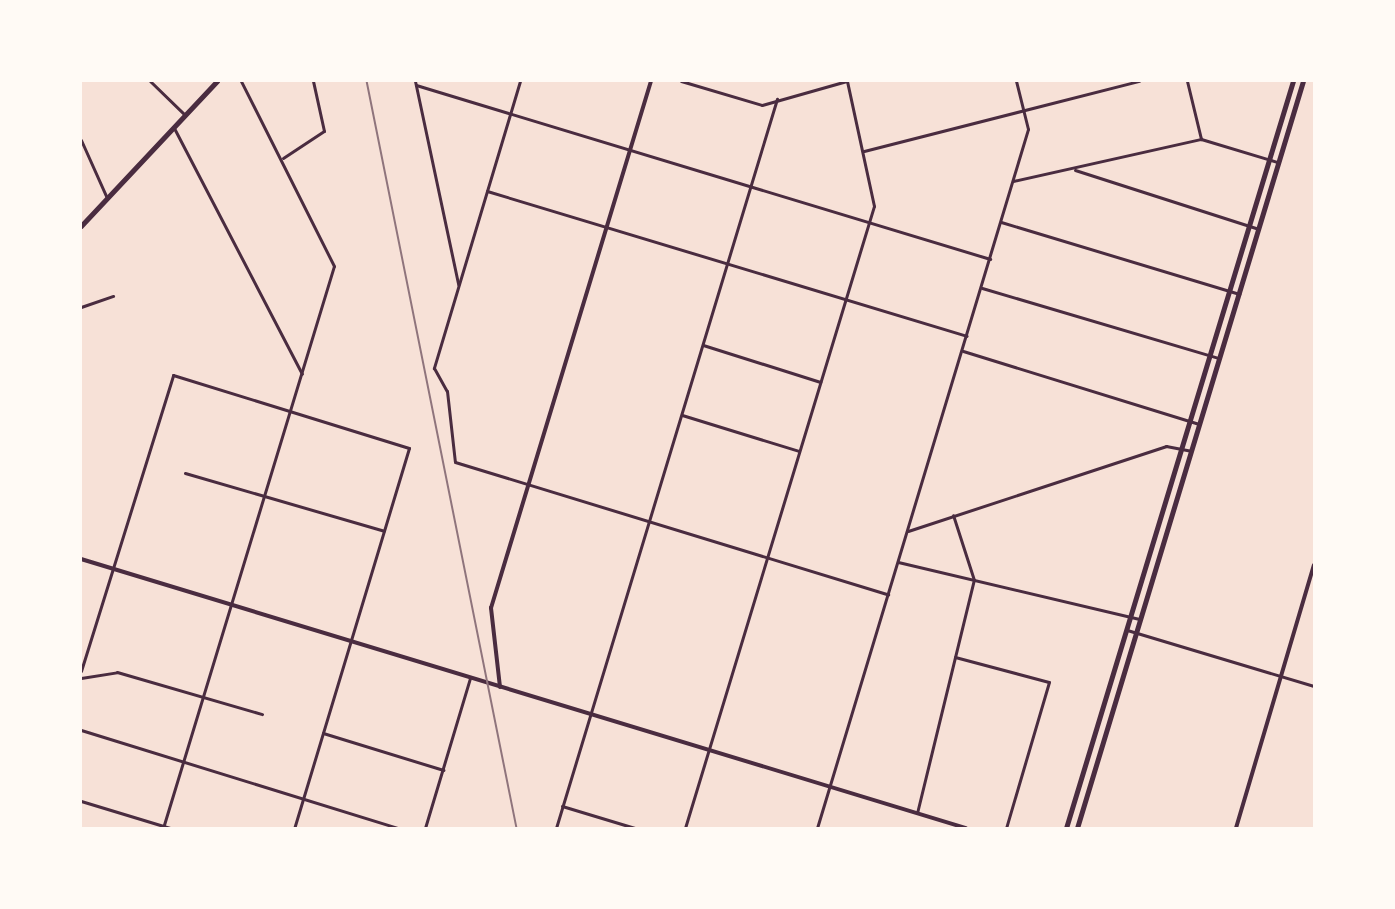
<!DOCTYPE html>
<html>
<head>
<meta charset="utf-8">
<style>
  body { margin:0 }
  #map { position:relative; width:1395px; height:909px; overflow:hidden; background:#f7e1d7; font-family:"Times New Roman",serif }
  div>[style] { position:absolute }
  .minor>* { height:3px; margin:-1.5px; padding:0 1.5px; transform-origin:1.5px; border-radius:1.5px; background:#4a2c40 }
  .tertiary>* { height:4px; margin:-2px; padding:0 2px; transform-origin:2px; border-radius:2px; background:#4a2c40 }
  .secondary>* { height:4.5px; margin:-2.25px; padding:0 2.25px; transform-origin:2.25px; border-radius:2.25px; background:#4a2c40 }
  .primary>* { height:5px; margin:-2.5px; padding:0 2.5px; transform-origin:2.5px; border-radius:2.5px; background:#4a2c40 }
  .rail>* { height:1.5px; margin:-0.75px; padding:0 0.75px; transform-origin:0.75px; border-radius:0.75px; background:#8f747c }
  span { translate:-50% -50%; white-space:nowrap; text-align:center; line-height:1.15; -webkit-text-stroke:6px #fffaf5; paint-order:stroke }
  .frame { position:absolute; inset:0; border:82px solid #fffaf5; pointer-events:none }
</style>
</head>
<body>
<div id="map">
  <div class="minor">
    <div style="left:150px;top:81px;width:49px;rotate:44.2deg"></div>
    <div style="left:415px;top:81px;width:208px;rotate:78deg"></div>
    <div style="left:520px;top:81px;width:300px;rotate:106.7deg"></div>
    <div style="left:434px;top:368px;width:26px;rotate:61deg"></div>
    <div style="left:447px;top:391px;width:71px;rotate:83.6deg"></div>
    <div style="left:455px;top:462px;width:453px;rotate:17deg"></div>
    <div style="left:681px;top:81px;width:84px;rotate:16.5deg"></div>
    <div style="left:762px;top:105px;width:88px;rotate:-15.8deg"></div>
    <div style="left:1187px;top:81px;width:60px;rotate:76.4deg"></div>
    <div style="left:416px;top:85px;width:600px;rotate:16.86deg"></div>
    <div style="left:174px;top:128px;width:277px;rotate:62.5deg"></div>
    <div style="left:81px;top:140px;width:64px;rotate:65.9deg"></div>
    <div style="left:864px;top:151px;width:284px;rotate:-14.3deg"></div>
    <div style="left:283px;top:158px;width:49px;rotate:-33.4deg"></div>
    <div style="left:324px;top:131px;width:51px;rotate:-102.4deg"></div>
    <div style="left:1075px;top:170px;width:193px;rotate:17.8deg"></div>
    <div style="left:1013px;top:181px;width:193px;rotate:-12.6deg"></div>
    <div style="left:1201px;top:139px;width:79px;rotate:16.8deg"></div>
    <div style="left:487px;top:191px;width:501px;rotate:16.81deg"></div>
    <div style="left:1001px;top:222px;width:249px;rotate:16.8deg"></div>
    <div style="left:982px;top:288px;width:247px;rotate:16.5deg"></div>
    <div style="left:81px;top:307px;width:34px;rotate:-19deg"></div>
    <div style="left:703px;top:345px;width:123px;rotate:17.5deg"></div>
    <div style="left:963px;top:351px;width:247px;rotate:17.2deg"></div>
    <div style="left:682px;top:415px;width:122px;rotate:17.1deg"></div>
    <div style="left:185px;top:473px;width:207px;rotate:16.2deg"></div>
    <div style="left:908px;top:531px;width:272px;rotate:-18.2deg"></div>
    <div style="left:1166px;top:446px;width:25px;rotate:11deg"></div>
    <div style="left:898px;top:562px;width:249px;rotate:13.3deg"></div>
    <div style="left:1127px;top:630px;width:195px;rotate:16.7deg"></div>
    <div style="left:955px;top:657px;width:97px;rotate:14.9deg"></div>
    <div style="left:1049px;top:682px;width:152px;rotate:106.4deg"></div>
    <div style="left:81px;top:671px;width:310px;rotate:-72.7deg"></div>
    <div style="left:173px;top:375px;width:247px;rotate:17.2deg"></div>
    <div style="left:409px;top:448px;width:397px;rotate:106.8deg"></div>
    <div style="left:81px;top:678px;width:36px;rotate:-9deg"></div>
    <div style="left:117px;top:672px;width:151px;rotate:16.2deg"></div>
    <div style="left:81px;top:730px;width:332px;rotate:17.2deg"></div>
    <div style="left:323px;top:733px;width:126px;rotate:17.1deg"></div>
    <div style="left:81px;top:801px;width:93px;rotate:16.9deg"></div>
    <div style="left:562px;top:806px;width:76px;rotate:16.8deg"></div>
    <div style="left:917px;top:813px;width:240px;rotate:-76.3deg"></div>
    <div style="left:974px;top:580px;width:68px;rotate:-107.9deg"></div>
    <div style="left:163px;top:828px;width:587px;rotate:-73.08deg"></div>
    <div style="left:334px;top:266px;width:207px;rotate:-116.7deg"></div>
    <div style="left:425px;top:828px;width:157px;rotate:-73.3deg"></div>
    <div style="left:556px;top:828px;width:762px;rotate:-73.14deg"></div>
    <div style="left:685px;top:828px;width:650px;rotate:-73.1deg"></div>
    <div style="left:874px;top:206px;width:128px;rotate:-102.2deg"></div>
    <div style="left:817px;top:828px;width:730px;rotate:-73.2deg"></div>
    <div style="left:1028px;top:129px;width:49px;rotate:-104deg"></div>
  </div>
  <div class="tertiary">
    <div style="left:81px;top:559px;width:925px;rotate:16.91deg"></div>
    <div style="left:500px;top:687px;width:80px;rotate:-96.5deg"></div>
    <div style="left:491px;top:608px;width:551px;rotate:-73.11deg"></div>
    <div style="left:1236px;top:828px;width:274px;rotate:-73.5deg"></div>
  </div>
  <div class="secondary">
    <div style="left:81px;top:226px;width:199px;rotate:-46.8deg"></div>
  </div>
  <div class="primary">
    <div style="left:1066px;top:828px;width:781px;rotate:-73.1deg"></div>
    <div style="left:1077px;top:828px;width:780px;rotate:-73.17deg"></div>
  </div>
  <div class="rail">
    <div style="left:367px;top:81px;width:762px;rotate:78.65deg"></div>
  </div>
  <div class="frame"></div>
</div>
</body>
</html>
